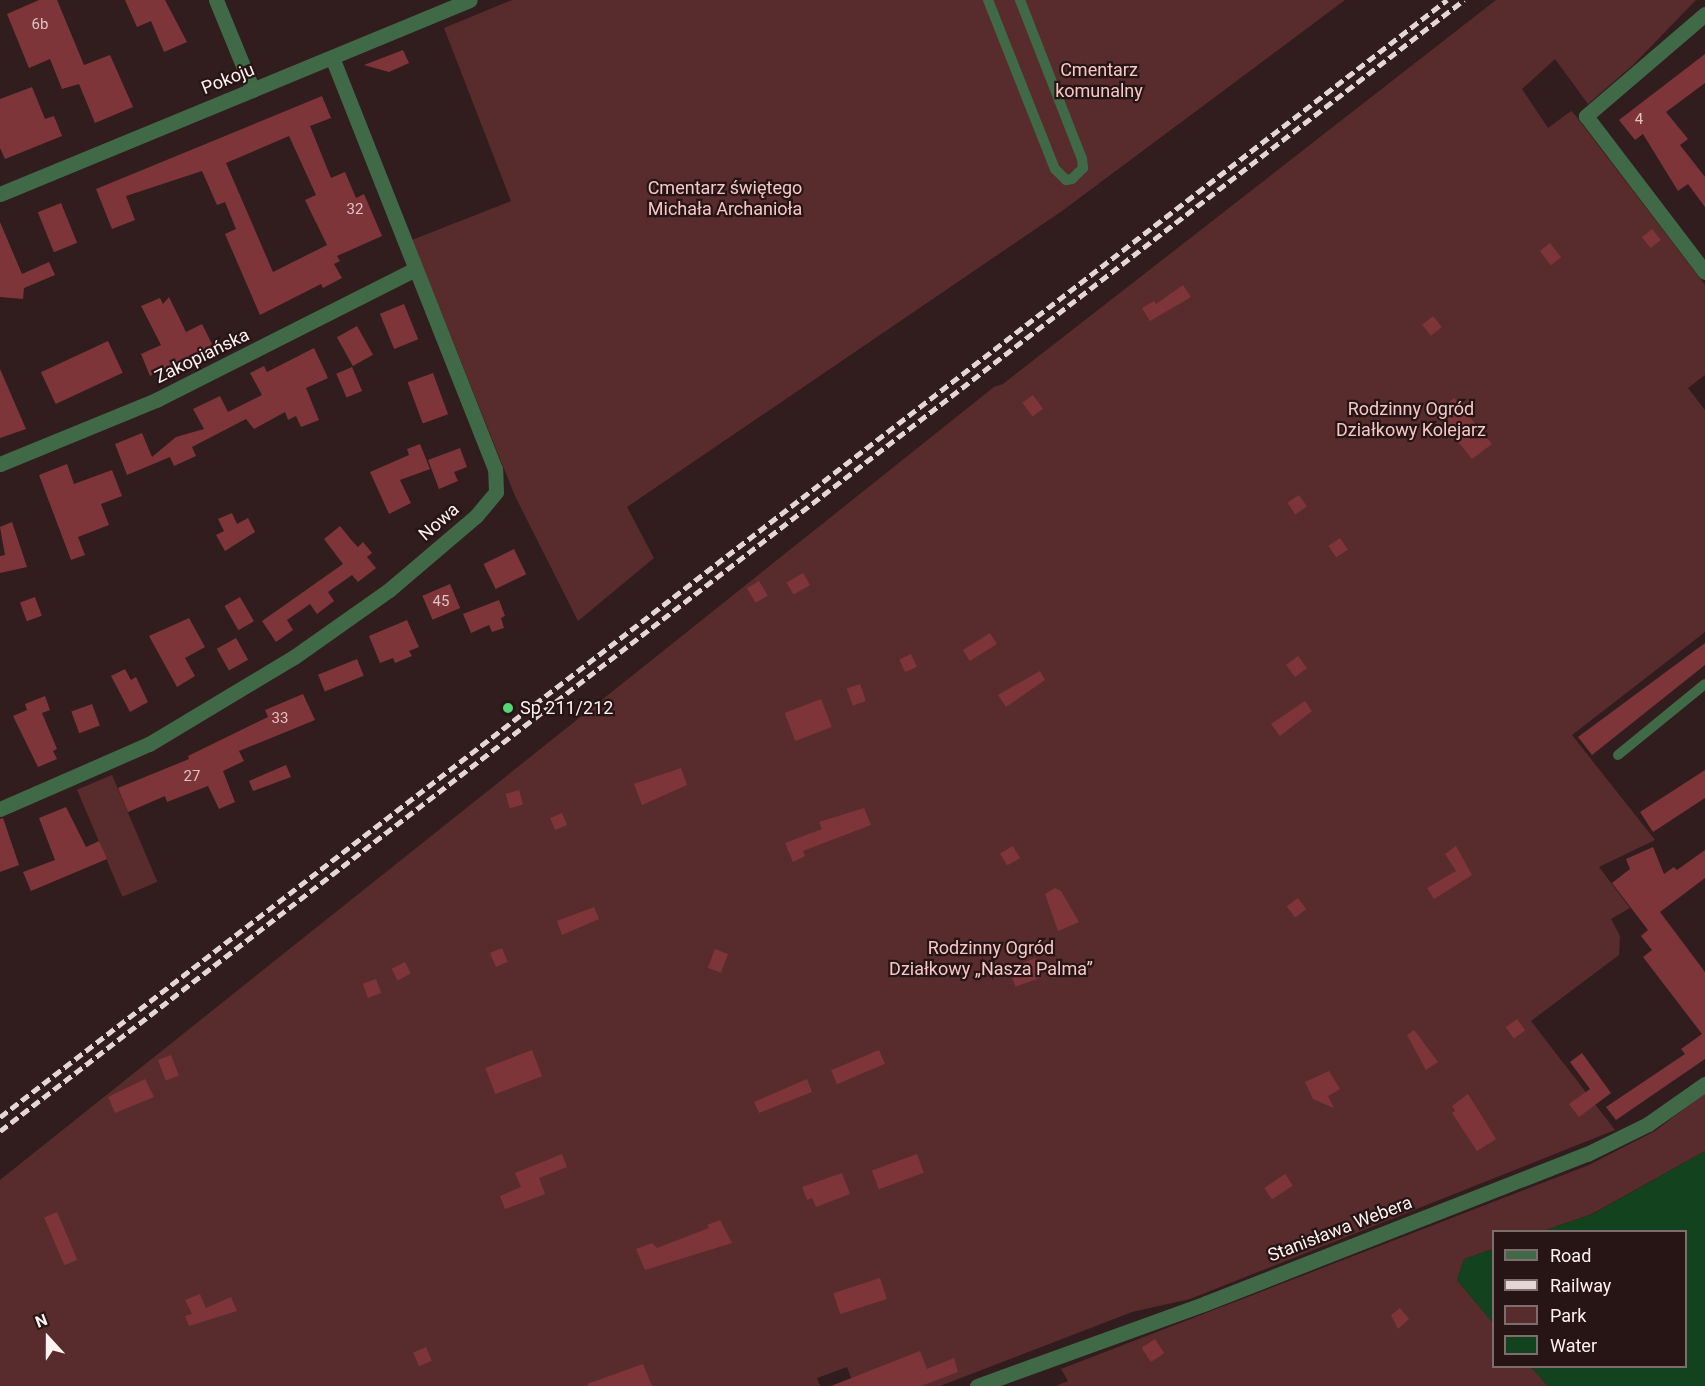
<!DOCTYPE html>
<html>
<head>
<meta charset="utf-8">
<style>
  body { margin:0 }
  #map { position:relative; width:1705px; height:1386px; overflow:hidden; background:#311d1d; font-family:Roboto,sans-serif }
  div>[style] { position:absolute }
  .green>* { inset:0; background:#582c2d; transform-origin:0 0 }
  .water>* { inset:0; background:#12421e }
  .building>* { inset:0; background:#7e3539; transform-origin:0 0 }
  .lane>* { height:10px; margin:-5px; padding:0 5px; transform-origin:5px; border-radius:5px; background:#406a47 }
  .street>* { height:15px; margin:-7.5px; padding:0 7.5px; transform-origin:7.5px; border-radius:7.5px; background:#406a47 }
  .rail>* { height:4.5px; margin-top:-2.25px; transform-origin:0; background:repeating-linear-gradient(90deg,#e3d6d5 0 9px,transparent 0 13.5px) }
  .dots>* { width:16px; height:16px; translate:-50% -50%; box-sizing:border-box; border:3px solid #271414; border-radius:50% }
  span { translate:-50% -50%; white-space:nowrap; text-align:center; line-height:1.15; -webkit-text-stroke:4.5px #271414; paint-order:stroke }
  .number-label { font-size:15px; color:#dec3c3 }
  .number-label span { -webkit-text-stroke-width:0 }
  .park-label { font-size:18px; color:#f5c7c6 }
  .street-label { font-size:18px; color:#fef2f1 }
  .poi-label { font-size:18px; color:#fef2f1 }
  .left { translate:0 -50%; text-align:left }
  .legend { position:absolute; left:1492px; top:1230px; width:195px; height:138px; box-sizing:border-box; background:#271414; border:2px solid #7d6d6c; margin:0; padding:8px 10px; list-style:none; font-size:18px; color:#fef2f1 }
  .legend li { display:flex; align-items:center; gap:12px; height:30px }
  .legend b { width:30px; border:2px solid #7d6d6c }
  .north { position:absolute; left:18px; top:1308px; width:60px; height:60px; -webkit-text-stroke:4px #271414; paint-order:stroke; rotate:339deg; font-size:16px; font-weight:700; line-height:24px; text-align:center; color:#fef2f1 }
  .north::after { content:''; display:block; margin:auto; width:21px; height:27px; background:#fef2f1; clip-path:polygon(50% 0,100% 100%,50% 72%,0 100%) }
</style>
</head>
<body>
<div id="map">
  <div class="green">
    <div style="clip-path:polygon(512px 0,1345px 0,1062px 211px,627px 507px,654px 558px,578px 621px,515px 496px,412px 240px,511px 201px,444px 28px)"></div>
    <div style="clip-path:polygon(1496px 0,1696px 0,1633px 65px,1588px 104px,1555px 59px,1522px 89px,1548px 128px,1571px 111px,1575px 115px,1705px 285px,1705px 375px,1688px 388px,1705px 410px,1705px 632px,1572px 735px,1655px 840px,1599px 867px,1630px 908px,1611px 919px,1620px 936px,1619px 955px,1531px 1021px,1615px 1130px,1190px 1299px,1132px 1312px,940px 1386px,854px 1386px,847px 1367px,817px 1378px,820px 1386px,0 1386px,0 1180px,994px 387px,1003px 384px)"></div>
    <div style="left:112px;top:775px;width:116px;height:38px;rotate:67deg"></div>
    <div style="clip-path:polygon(1705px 1093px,1705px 1151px,1592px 1214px,1543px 1231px,1494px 1232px,1493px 1249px,1464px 1259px,1457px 1280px,1493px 1323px,1494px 1366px,1531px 1367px,1548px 1386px,1056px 1386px,1068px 1381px,1061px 1369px,1589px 1165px,1655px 1131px)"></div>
  </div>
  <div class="water">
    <div style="clip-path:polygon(1705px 1151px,1705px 1386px,1548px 1386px,1531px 1367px,1686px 1366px,1686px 1232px,1543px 1231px,1593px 1214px)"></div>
    <div style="clip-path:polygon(1493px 1249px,1494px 1249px,1493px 1323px,1457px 1280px,1464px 1259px)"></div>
  </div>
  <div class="building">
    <div style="clip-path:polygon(39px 0,57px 0,84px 65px,110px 55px,133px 107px,95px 123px,79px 84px,62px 89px,50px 59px,29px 68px,7px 14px)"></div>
    <div style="clip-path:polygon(125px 0,165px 0,187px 42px,164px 52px,151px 21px,137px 27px)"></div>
    <div style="clip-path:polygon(403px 50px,409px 63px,389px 72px,364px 65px)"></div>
    <div style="clip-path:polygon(1705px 54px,1705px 83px,1666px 112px,1688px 139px,1680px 145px,1705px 177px,1705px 207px,1688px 184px,1678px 191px,1643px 134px,1635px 140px,1619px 120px)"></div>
    <div style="clip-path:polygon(32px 87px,45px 119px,54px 116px,62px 136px,5px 159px,0 148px,0 99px)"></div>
    <div style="clip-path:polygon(evenodd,322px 96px,331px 118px,310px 126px,331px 178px,345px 172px,356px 198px,364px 194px,382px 236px,337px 256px,340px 261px,334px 264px,342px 278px,323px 288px,321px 284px,260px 315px,225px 234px,236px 229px,225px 202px,217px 205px,202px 171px,126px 196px,135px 220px,112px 229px,96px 189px,322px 96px,289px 136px,316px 195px,305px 200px,327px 245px,273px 272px,226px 163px,289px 136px)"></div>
    <div style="left:61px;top:203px;width:43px;height:25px;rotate:68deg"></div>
    <div style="clip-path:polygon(0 222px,22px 274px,49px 262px,55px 275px,24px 288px,23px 299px,0 297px)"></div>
    <div style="left:1652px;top:229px;width:14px;height:13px;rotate:51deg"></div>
    <div style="left:1550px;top:243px;width:18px;height:13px;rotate:52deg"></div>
    <div style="clip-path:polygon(1183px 285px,1191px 297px,1150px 321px,1142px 308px,1154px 301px,1156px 304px)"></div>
    <div style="clip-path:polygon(169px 297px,186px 332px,202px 324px,213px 346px,150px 376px,141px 354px,161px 345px,141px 306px,160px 298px,163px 304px)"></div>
    <div style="left:404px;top:304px;width:38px;height:26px;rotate:68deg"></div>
    <div style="left:1433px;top:316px;width:14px;height:14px;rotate:51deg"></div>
    <div style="left:357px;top:326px;width:33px;height:23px;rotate:61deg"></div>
    <div style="left:108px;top:341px;width:35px;height:74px;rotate:65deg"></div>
    <div style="clip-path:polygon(314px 348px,328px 378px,306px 388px,319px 420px,301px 427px,296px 416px,288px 420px,285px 412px,254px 429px,246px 419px,192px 447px,196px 456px,174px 466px,170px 457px,127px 475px,115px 444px,142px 433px,152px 457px,176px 437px,204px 429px,193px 409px,220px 396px,228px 412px,262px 395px,250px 373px,264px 366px,267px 372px)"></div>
    <div style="left:352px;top:367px;width:26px;height:17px;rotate:67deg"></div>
    <div style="clip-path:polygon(0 369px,26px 429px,0 438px)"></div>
    <div style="left:433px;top:373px;width:44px;height:27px;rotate:70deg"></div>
    <div style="left:1033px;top:395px;width:17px;height:13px;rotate:54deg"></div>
    <div style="clip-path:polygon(1454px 398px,1492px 444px,1472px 459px,1439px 418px,1448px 412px,1444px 407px)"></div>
    <div style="clip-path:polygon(420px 444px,430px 469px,400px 480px,411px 503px,389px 514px,370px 472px,409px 455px,407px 449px)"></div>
    <div style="clip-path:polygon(460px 448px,467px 467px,454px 472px,458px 481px,439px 489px,428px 460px)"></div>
    <div style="clip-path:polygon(67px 464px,74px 484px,112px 470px,122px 496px,101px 504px,109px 525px,78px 537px,85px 555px,71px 560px,39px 475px)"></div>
    <div style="left:1299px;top:495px;width:14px;height:14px;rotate:56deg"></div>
    <div style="clip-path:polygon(232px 513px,237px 524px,248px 518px,255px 532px,225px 551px,216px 535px,224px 531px,218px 519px)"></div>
    <div style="clip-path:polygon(12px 522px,27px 567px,0 573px,0 556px,5px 555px,0 527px)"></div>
    <div style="clip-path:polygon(340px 526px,353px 542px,358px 547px,363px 542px,372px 553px,367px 557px,376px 568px,358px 582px,352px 575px,328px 592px,334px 601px,317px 614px,310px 604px,287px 620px,293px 630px,276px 642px,262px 621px,343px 564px,324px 539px)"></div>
    <div style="left:1340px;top:538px;width:14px;height:14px;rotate:56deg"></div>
    <div style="left:514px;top:549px;width:28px;height:34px;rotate:64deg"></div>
    <div style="left:803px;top:573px;width:14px;height:19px;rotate:60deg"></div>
    <div style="left:759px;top:581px;width:17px;height:14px;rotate:59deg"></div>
    <div style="left:450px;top:584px;width:26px;height:30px;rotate:67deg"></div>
    <div style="left:35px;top:597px;width:20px;height:16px;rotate:70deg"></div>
    <div style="left:240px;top:597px;width:28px;height:18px;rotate:60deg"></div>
    <div style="clip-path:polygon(499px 600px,505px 616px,501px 618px,504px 628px,492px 632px,489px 625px,471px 633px,463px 614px)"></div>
    <div style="clip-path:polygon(189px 618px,205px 647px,185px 658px,195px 676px,177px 687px,149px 636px)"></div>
    <div style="clip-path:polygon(407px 620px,419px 647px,409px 651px,412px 656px,395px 663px,393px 658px,380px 663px,369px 636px)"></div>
    <div style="left:990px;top:633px;width:13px;height:32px;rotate:58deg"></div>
    <div style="left:236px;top:638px;width:25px;height:22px;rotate:61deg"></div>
    <div style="clip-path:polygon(1705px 643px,1705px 665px,1592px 755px,1578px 737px)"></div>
    <div style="left:911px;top:654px;width:14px;height:13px;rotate:65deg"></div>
    <div style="left:1298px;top:656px;width:15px;height:15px;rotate:53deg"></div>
    <div style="left:357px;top:659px;width:18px;height:42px;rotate:68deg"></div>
    <div style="clip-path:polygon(125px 669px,131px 680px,136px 677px,148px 702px,130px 712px,111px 676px)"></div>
    <div style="clip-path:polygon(1040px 671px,1045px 680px,1006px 707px,998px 695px)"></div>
    <div style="left:860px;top:684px;width:18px;height:14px;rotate:71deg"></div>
    <div style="clip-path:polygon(303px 694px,315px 720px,239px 751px,244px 761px,223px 771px,235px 802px,219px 809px,208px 786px,167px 802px,165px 796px,128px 812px,118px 788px,189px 759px,188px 756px,268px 717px,265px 710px)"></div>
    <div style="clip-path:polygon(45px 696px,50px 710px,42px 713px,57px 749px,53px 751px,57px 759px,38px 767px,13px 716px,27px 710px,25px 704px)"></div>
    <div style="left:821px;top:699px;width:30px;height:39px;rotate:69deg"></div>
    <div style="clip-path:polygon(1305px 701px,1312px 711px,1280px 736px,1271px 724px)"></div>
    <div style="left:92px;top:704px;width:23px;height:22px;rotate:70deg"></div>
    <div style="clip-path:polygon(286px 765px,291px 777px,253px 791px,249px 781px)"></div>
    <div style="clip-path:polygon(681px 768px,687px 785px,642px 805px,634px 784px)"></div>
    <div style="clip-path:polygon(1705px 770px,1705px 798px,1653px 832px,1640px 812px)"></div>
    <div style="left:519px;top:790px;width:15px;height:14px;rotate:74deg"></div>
    <div style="clip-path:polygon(66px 807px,86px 847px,99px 841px,107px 859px,31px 891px,23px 872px,55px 860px,39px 818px)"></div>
    <div style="clip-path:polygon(864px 808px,871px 825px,803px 851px,805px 856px,793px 862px,785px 843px,822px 829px,819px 822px)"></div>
    <div style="left:562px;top:813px;width:13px;height:13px;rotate:67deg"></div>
    <div style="clip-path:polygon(3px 818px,19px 865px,0 872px,0 819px)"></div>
    <div style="left:1013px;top:846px;width:14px;height:15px;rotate:60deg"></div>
    <div style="clip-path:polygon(1456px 846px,1472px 875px,1434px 899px,1427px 888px,1456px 871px,1445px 854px)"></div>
    <div style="clip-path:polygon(1653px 847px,1664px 874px,1674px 867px,1677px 870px,1705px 850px,1705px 878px,1660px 912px,1705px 972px,1705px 1059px,1616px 1120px,1606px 1107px,1685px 1054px,1681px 1049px,1702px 1034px,1643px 957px,1652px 950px,1641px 936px,1648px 930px,1612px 883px,1630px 869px,1626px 859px)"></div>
    <div style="clip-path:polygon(1055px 888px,1061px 891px,1079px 922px,1058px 931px,1045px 894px)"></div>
    <div style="left:1298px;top:898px;width:14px;height:14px;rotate:54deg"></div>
    <div style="clip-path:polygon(594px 907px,599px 919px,562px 935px,557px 921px)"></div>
    <div style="left:502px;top:948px;width:15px;height:13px;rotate:67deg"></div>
    <div style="left:715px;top:949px;width:14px;height:20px;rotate:21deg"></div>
    <div style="left:1036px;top:958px;width:20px;height:29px;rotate:70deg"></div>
    <div style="left:405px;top:962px;width:13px;height:15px;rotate:63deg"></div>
    <div style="left:376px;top:979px;width:15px;height:14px;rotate:70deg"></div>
    <div style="left:1517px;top:1019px;width:14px;height:14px;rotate:54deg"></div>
    <div style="clip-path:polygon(1414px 1030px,1438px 1062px,1426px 1070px,1407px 1035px)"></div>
    <div style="left:532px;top:1050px;width:28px;height:50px;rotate:69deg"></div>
    <div style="left:879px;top:1050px;width:15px;height:52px;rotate:67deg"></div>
    <div style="clip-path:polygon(1582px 1053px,1611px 1093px,1579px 1117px,1569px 1104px,1590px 1089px,1570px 1062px)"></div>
    <div style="left:171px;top:1055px;width:22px;height:14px;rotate:69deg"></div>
    <div style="clip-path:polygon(1329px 1071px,1340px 1089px,1328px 1096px,1334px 1108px,1313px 1099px,1305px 1082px)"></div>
    <div style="clip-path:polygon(145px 1079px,154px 1097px,115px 1113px,108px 1097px)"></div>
    <div style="clip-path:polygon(807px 1079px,812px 1092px,759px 1113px,754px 1102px)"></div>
    <div style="clip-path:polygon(1468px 1094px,1496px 1139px,1477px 1151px,1452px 1113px,1455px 1111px,1452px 1106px)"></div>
    <div style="clip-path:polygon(562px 1154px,567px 1167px,539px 1178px,545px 1194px,505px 1209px,500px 1196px,521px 1187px,515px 1173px)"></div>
    <div style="left:917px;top:1154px;width:20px;height:48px;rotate:70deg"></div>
    <div style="clip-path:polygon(842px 1173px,850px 1194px,816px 1207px,812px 1198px,807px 1200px,802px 1187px)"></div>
    <div style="left:1285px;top:1174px;width:14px;height:25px;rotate:56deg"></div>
    <div style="left:57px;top:1212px;width:52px;height:14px;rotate:67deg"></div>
    <div style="clip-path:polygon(720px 1220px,732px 1243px,645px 1270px,636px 1249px,652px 1243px,657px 1248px,709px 1228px,707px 1225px)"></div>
    <div style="left:880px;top:1278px;width:22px;height:49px;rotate:72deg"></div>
    <div style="clip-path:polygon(200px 1294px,206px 1308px,231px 1297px,237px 1311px,189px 1326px,185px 1316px,192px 1314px,185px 1300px)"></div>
    <div style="clip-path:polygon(1400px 1308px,1409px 1319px,1398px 1329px,1391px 1315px)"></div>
    <div style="left:1155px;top:1339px;width:17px;height:16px;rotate:57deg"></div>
    <div style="left:426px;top:1347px;width:15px;height:14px;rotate:67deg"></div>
    <div style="clip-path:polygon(920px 1351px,927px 1369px,954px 1358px,958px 1372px,921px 1386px,831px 1386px)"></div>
    <div style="clip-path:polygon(643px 1364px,652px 1386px,588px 1386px,587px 1384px)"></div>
  </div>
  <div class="lane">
    <div style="left:988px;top:0;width:182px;rotate:68.4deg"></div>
    <div style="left:1055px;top:169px;width:16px;rotate:45deg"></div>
    <div style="left:1066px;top:180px;width:6px;rotate:-9deg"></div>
    <div style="left:1072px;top:179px;width:16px;rotate:-45deg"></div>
    <div style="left:1083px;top:168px;width:9px;rotate:-96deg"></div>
    <div style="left:1082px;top:159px;width:171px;rotate:-111.3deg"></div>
    <div style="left:1618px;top:755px;width:112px;rotate:-39.2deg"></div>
  </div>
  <div class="street">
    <div style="left:216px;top:0;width:97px;rotate:67.7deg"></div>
    <div style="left:1705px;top:14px;width:157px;rotate:139.4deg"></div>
    <div style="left:1586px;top:116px;width:196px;rotate:52.7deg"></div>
    <div style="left:0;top:194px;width:508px;rotate:-22.43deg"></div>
    <div style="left:0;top:464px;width:169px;rotate:-22.3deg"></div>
    <div style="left:156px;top:400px;width:290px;rotate:-26.8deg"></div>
    <div style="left:0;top:809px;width:163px;rotate:-23.6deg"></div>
    <div style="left:149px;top:744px;width:169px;rotate:-31deg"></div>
    <div style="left:294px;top:657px;width:116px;rotate:-35.2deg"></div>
    <div style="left:389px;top:590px;width:114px;rotate:-40.4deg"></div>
    <div style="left:476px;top:516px;width:31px;rotate:-50deg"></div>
    <div style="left:496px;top:492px;width:23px;rotate:-92deg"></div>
    <div style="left:495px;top:469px;width:443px;rotate:-111.6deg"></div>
    <div style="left:977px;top:1386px;width:244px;rotate:-19.9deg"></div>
    <div style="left:1206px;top:1303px;width:409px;rotate:-21.4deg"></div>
    <div style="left:1587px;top:1154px;width:68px;rotate:-26.2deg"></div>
    <div style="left:1648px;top:1124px;width:70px;rotate:-35.1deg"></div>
  </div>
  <div class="rail">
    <div style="left:0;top:1117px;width:1828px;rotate:-37.67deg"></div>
    <div style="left:0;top:1131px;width:1850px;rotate:-37.69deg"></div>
  </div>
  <div class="dots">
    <div style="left:508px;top:708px;background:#53d673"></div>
  </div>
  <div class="number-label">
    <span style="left:40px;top:25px">6b</span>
    <span style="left:1639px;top:120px">4</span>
    <span style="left:355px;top:210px">32</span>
    <span style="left:441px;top:602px">45</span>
    <span style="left:280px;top:719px">33</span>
    <span style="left:192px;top:777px">27</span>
  </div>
  <div class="park-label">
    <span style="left:1099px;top:81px">Cmentarz<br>komunalny</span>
    <span style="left:725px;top:199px">Cmentarz świętego<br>Michała Archanioła</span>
    <span style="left:1411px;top:420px">Rodzinny Ogród<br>Działkowy Kolejarz</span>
    <span style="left:991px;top:959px">Rodzinny Ogród<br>Działkowy „Nasza Palma”</span>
  </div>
  <div class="street-label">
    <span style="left:228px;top:79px;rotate:-22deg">Pokoju</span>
    <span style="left:202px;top:356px;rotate:-26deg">Zakopiańska</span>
    <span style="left:439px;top:522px;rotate:-41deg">Nowa</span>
    <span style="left:1340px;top:1229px;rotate:-21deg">Stanisława Webera</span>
  </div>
  <div class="poi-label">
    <span class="left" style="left:520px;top:708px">Sp 211/212</span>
  </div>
  <ul class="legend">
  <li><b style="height:8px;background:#406a47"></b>Road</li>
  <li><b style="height:8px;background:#e3d6d5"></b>Railway</li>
  <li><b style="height:16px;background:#582c2d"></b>Park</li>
  <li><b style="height:16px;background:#12421e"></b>Water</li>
  </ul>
  <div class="north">N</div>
</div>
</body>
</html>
